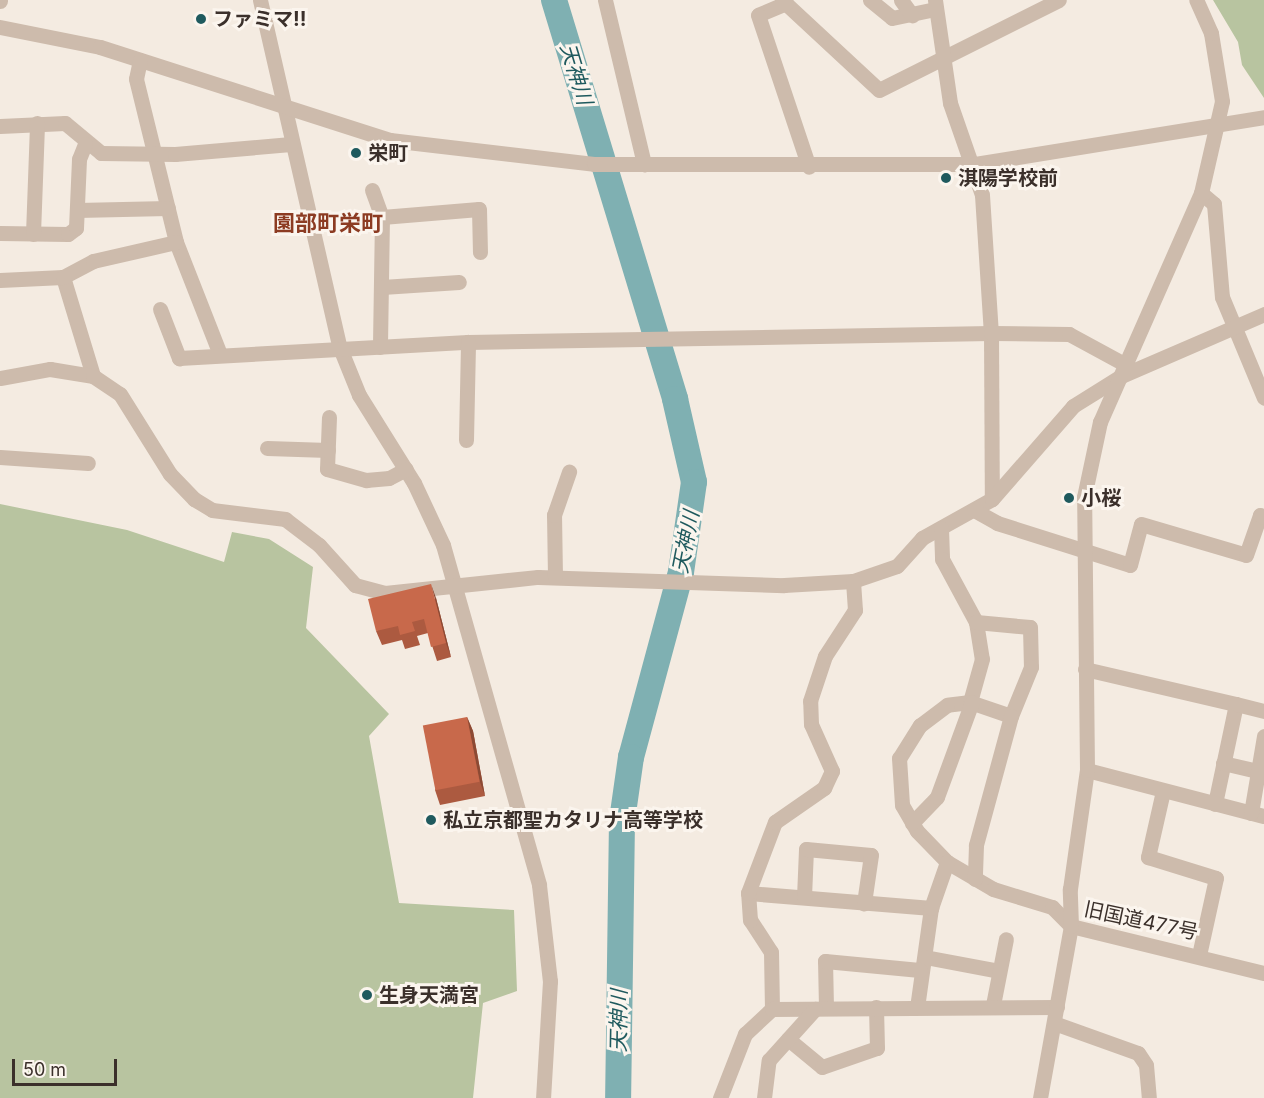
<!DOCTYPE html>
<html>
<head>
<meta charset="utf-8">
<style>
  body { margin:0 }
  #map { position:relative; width:1264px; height:1098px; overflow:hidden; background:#f4ebe1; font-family:Inter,"Noto Sans JP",sans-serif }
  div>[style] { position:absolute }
  .green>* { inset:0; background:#b8c4a0 }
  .river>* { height:26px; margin:-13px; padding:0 13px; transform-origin:13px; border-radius:13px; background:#7fb0b2 }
  .minor>* { height:15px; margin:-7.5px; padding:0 7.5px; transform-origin:7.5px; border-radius:7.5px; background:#cdbbac }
  .wall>* { inset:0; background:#ac5a40 }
  .shaded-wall>* { inset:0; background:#8c4a34 }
  .building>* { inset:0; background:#c8694b; transform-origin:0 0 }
  .dots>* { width:16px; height:16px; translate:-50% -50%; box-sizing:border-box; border:3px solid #fbf5ee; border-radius:50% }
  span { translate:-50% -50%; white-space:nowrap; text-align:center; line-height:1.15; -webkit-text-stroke:6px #fbf5ee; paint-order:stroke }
  .poi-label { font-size:20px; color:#3b302b; font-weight:700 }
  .left { translate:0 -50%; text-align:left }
  .street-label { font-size:20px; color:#3b302b }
  .water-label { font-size:21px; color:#1f5a5e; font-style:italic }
  .quarter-label { font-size:22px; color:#8c3b22; font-weight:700 }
  .scale { position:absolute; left:12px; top:1059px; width:105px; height:27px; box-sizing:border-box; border:3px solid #3b302b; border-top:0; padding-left:8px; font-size:18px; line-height:21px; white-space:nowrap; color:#3b302b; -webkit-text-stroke:4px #fbf5ee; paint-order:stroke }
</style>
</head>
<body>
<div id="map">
  <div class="green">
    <div style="clip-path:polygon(1213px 0,1264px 0,1264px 98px,1242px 65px,1238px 42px)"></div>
    <div style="clip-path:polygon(0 504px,127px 530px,224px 562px,232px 532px,269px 539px,313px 567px,306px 628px,389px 714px,369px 736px,399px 903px,514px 910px,517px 991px,483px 1003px,473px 1098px,0 1098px)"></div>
  </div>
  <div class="river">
    <div style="left:554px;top:0;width:417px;rotate:73.1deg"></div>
    <div style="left:675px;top:399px;width:85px;rotate:77.1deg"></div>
    <div style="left:694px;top:482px;width:91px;rotate:98.2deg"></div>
    <div style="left:681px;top:572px;width:192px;rotate:105.1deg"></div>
    <div style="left:631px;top:757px;width:64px;rotate:98.1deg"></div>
    <div style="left:622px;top:820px;width:278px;rotate:90.8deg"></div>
  </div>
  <div class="minor">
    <div style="left:260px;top:0;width:357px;rotate:77.1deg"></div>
    <div style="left:340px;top:348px;width:51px;rotate:68deg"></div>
    <div style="left:359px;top:395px;width:104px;rotate:58deg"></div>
    <div style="left:414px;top:483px;width:68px;rotate:64.9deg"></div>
    <div style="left:443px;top:545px;width:353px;rotate:74.2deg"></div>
    <div style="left:539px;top:885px;width:97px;rotate:83.5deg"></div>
    <div style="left:550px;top:981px;width:117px;rotate:93.4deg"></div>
    <div style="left:605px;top:0;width:169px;rotate:76.6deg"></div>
    <div style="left:782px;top:0;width:132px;rotate:42.9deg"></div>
    <div style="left:879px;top:90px;width:201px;rotate:-26.6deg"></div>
    <div style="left:870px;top:0;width:28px;rotate:39deg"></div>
    <div style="left:892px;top:18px;width:44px;rotate:-11.8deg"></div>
    <div style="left:901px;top:0;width:19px;rotate:54deg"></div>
    <div style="left:935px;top:0;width:104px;rotate:81.7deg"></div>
    <div style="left:950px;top:103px;width:97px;rotate:70.8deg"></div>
    <div style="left:982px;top:195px;width:138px;rotate:86.3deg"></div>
    <div style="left:991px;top:333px;width:166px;rotate:89.7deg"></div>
    <div style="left:0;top:1px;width:1px;rotate:-90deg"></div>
    <div style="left:786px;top:3px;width:30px;rotate:157deg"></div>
    <div style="left:758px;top:15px;width:160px;rotate:71.5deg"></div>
    <div style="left:0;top:27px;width:102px;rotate:11.3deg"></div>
    <div style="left:100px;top:47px;width:305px;rotate:17.8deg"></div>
    <div style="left:390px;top:140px;width:205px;rotate:6.7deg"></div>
    <div style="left:594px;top:164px;width:381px"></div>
    <div style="left:975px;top:164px;width:293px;rotate:-9.2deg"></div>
    <div style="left:140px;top:60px;width:19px;rotate:102deg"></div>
    <div style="left:136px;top:79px;width:168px;rotate:76.2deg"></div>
    <div style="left:176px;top:242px;width:120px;rotate:68.6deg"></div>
    <div style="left:0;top:126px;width:65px;rotate:-2.6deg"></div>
    <div style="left:65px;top:123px;width:47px;rotate:39.8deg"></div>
    <div style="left:101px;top:153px;width:74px;rotate:0.8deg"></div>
    <div style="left:175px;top:154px;width:116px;rotate:-4.9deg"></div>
    <div style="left:372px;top:190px;width:29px;rotate:70deg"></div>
    <div style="left:382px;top:217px;width:130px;rotate:90.9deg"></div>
    <div style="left:1201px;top:193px;width:17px;rotate:40deg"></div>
    <div style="left:1214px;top:204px;width:93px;rotate:85.1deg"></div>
    <div style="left:1222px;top:297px;width:109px;rotate:67.4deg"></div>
    <div style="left:77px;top:210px;width:91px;rotate:-1.3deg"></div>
    <div style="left:382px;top:217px;width:97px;rotate:-4.7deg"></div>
    <div style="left:479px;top:209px;width:43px;rotate:88.7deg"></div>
    <div style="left:0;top:233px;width:68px;rotate:0.8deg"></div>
    <div style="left:68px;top:234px;width:10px;rotate:-37deg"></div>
    <div style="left:76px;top:228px;width:69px;rotate:-87.5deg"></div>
    <div style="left:79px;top:159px;width:16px;rotate:-68deg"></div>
    <div style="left:33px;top:234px;width:111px;rotate:-87.9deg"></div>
    <div style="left:63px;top:277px;width:103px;rotate:73.1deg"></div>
    <div style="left:0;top:280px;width:63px;rotate:-2.7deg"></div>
    <div style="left:63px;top:277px;width:34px;rotate:-28deg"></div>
    <div style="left:93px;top:261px;width:85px;rotate:-12.9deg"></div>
    <div style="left:382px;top:287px;width:77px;rotate:-3.7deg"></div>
    <div style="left:160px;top:309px;width:53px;rotate:68.8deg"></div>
    <div style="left:179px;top:358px;width:289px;rotate:-3.2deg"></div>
    <div style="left:468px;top:342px;width:523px;rotate:-0.99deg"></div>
    <div style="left:991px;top:333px;width:78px;rotate:0.7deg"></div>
    <div style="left:1069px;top:334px;width:65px;rotate:28.5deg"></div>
    <div style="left:0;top:378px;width:51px;rotate:-10.2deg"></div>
    <div style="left:50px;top:369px;width:44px;rotate:9.2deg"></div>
    <div style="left:93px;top:376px;width:32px;rotate:34deg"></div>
    <div style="left:120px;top:394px;width:94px;rotate:58deg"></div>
    <div style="left:170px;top:474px;width:35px;rotate:46deg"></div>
    <div style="left:194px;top:499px;width:21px;rotate:31deg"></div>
    <div style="left:212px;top:510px;width:74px;rotate:7deg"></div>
    <div style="left:285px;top:519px;width:43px;rotate:37.4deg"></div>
    <div style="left:319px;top:545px;width:54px;rotate:48deg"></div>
    <div style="left:355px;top:585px;width:31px;rotate:15deg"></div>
    <div style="left:385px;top:593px;width:154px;rotate:-6deg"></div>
    <div style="left:538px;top:577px;width:246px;rotate:1.9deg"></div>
    <div style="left:784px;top:585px;width:69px;rotate:-3.3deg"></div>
    <div style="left:853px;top:581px;width:46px;rotate:-18.8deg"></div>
    <div style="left:897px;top:566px;width:38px;rotate:-48deg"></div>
    <div style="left:922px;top:538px;width:80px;rotate:-29.1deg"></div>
    <div style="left:992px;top:499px;width:123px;rotate:-48.9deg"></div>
    <div style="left:1073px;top:406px;width:57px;rotate:-32deg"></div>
    <div style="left:1121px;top:376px;width:156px;rotate:-23.4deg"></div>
    <div style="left:329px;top:417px;width:52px;rotate:92.2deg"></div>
    <div style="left:327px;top:469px;width:41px;rotate:15.8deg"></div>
    <div style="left:366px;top:480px;width:23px;rotate:-5deg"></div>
    <div style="left:389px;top:478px;width:19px;rotate:-28deg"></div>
    <div style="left:466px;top:440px;width:98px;rotate:-88.8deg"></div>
    <div style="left:267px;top:448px;width:61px;rotate:1.9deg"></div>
    <div style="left:0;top:457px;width:88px;rotate:3.9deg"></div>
    <div style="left:974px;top:510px;width:26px;rotate:29deg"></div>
    <div style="left:997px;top:523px;width:139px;rotate:17.5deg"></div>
    <div style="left:1130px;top:565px;width:42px;rotate:-75deg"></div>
    <div style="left:1141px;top:524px;width:109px;rotate:16.4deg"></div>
    <div style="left:1246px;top:555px;width:42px;rotate:-70.7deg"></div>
    <div style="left:1260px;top:515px;width:4px;rotate:27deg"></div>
    <div style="left:941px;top:528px;width:31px;rotate:88deg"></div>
    <div style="left:942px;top:559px;width:72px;rotate:61.6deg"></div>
    <div style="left:976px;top:622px;width:37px;rotate:81deg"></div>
    <div style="left:982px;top:659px;width:45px;rotate:105.6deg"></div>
    <div style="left:970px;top:702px;width:23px;rotate:173deg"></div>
    <div style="left:947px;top:705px;width:34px;rotate:143deg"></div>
    <div style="left:920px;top:725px;width:39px;rotate:122deg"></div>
    <div style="left:899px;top:758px;width:47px;rotate:86.3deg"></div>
    <div style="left:902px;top:805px;width:30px;rotate:60deg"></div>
    <div style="left:917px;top:831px;width:43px;rotate:45.9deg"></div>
    <div style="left:947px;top:862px;width:53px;rotate:30.4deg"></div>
    <div style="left:993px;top:889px;width:62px;rotate:17deg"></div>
    <div style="left:1052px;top:907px;width:27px;rotate:45deg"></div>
    <div style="left:555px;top:577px;width:62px;rotate:-90.9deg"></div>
    <div style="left:554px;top:515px;width:46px;rotate:-70.8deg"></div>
    <div style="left:976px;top:622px;width:54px;rotate:5.3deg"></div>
    <div style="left:1030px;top:627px;width:40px;rotate:88.6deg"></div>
    <div style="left:1031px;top:667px;width:53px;rotate:112.2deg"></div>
    <div style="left:1085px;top:669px;width:155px;rotate:13.1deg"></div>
    <div style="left:1236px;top:704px;width:102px;rotate:101.9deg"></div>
    <div style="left:970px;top:702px;width:43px;rotate:18.9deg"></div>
    <div style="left:1011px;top:716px;width:134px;rotate:105.2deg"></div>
    <div style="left:976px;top:845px;width:34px;rotate:92deg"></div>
    <div style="left:1236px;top:704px;width:29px;rotate:14deg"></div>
    <div style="left:1223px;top:763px;width:36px;rotate:13deg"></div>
    <div style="left:1087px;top:770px;width:183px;rotate:14.6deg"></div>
    <div style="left:1163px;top:791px;width:68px;rotate:102.8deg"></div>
    <div style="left:1148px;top:857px;width:71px;rotate:17.2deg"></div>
    <div style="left:1216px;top:878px;width:79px;rotate:102.4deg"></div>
    <div style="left:1251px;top:813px;width:78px;rotate:-80.4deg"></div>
    <div style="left:912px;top:823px;width:36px;rotate:-46deg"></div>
    <div style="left:937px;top:797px;width:101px;rotate:-69.8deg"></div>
    <div style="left:748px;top:893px;width:184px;rotate:4.7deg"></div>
    <div style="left:931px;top:908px;width:100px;rotate:98deg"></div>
    <div style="left:804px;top:897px;width:48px;rotate:-87.6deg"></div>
    <div style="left:806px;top:849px;width:65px;rotate:5.3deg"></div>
    <div style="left:871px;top:855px;width:49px;rotate:98.3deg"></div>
    <div style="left:931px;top:908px;width:49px;rotate:-70.8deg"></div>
    <div style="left:1071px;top:926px;width:199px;rotate:13.7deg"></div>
    <div style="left:925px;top:957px;width:75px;rotate:10.7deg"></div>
    <div style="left:993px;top:1005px;width:67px;rotate:-78.9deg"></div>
    <div style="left:826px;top:1007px;width:46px;rotate:-91.2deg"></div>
    <div style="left:825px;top:961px;width:95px;rotate:5.4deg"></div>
    <div style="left:772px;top:1009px;width:57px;rotate:-91deg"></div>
    <div style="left:771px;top:952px;width:38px;rotate:-123deg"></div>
    <div style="left:750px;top:920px;width:27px;rotate:-94deg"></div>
    <div style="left:748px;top:893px;width:76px;rotate:-69.2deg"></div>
    <div style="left:775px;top:822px;width:60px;rotate:-34.8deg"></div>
    <div style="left:824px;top:788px;width:19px;rotate:-65deg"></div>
    <div style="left:832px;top:771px;width:51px;rotate:-114.1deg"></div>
    <div style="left:811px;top:724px;width:23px;rotate:-92deg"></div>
    <div style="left:810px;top:701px;width:47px;rotate:-71.6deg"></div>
    <div style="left:825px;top:656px;width:55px;rotate:-56.9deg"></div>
    <div style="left:855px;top:610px;width:29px;rotate:-94deg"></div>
    <div style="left:1054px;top:1023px;width:89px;rotate:19.7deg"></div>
    <div style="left:1138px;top:1053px;width:14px;rotate:56deg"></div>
    <div style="left:1146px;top:1065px;width:33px;rotate:85deg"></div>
    <div style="left:788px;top:1039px;width:44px;rotate:39.5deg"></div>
    <div style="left:822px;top:1067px;width:58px;rotate:-19.1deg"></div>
    <div style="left:877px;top:1048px;width:41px;rotate:-91.4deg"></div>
    <div style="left:720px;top:1098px;width:69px;rotate:-68.7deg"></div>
    <div style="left:745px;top:1034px;width:37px;rotate:-43deg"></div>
    <div style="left:772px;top:1009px;width:285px;rotate:-0.4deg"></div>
    <div style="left:764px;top:1098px;width:38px;rotate:-83deg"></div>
    <div style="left:769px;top:1060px;width:69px;rotate:-48deg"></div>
    <div style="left:1040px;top:1098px;width:175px;rotate:-79.8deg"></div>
    <div style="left:1071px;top:926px;width:37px;rotate:-92deg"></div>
    <div style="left:1070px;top:889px;width:120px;rotate:-81.9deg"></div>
    <div style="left:1087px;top:770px;width:273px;rotate:-90.6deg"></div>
    <div style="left:1084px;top:497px;width:77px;rotate:-78deg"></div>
    <div style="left:1100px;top:422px;width:250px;rotate:-66.2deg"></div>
    <div style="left:1201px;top:193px;width:94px;rotate:-77.1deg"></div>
    <div style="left:1222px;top:101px;width:69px;rotate:-99.2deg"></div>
    <div style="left:1211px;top:33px;width:36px;rotate:-114deg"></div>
  </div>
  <div class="wall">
    <div style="clip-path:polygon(436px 598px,451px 657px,437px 661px,428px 633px,417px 636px,420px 645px,405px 649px,402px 640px,382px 645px,376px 631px)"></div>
    <div style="clip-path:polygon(467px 717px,473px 731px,485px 796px,440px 805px,435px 790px)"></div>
  </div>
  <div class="shaded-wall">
    <div style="clip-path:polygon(431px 584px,436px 598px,451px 657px,446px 643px)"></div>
    <div style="clip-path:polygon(467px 717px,473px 731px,485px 796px,480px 782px)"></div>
  </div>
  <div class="building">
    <div style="clip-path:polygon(431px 584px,446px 643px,431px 647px,424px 619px,412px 622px,415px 631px,400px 635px,398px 626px,376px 631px,368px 599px)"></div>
    <div style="left:467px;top:717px;width:66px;height:45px;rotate:79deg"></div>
  </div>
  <div class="dots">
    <div style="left:201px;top:19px;background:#1f5a5e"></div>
    <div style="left:356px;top:153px;background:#1f5a5e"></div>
    <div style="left:946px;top:178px;background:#1f5a5e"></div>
    <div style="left:1069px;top:498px;background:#1f5a5e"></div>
    <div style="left:431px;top:820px;background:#1f5a5e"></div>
    <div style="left:367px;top:995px;background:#1f5a5e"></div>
  </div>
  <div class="poi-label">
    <span class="left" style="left:213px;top:19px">ファミマ!!</span>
    <span class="left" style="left:368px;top:153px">栄町</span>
    <span class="left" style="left:958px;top:178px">淇陽学校前</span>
    <span class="left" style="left:1081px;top:498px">小桜</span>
    <span class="left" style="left:443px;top:820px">私立京都聖カタリナ高等学校</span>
    <span class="left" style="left:379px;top:995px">生身天満宮</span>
  </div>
  <div class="street-label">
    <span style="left:1141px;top:921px;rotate:12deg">旧国道477号</span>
  </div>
  <div class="water-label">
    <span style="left:576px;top:74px;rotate:73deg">天神川</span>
    <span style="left:686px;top:542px;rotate:-79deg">天神川</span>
    <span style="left:619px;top:1021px;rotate:-89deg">天神川</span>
  </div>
  <div class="quarter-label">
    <span style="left:328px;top:224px">園部町栄町</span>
  </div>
  <div class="scale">50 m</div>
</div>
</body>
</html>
